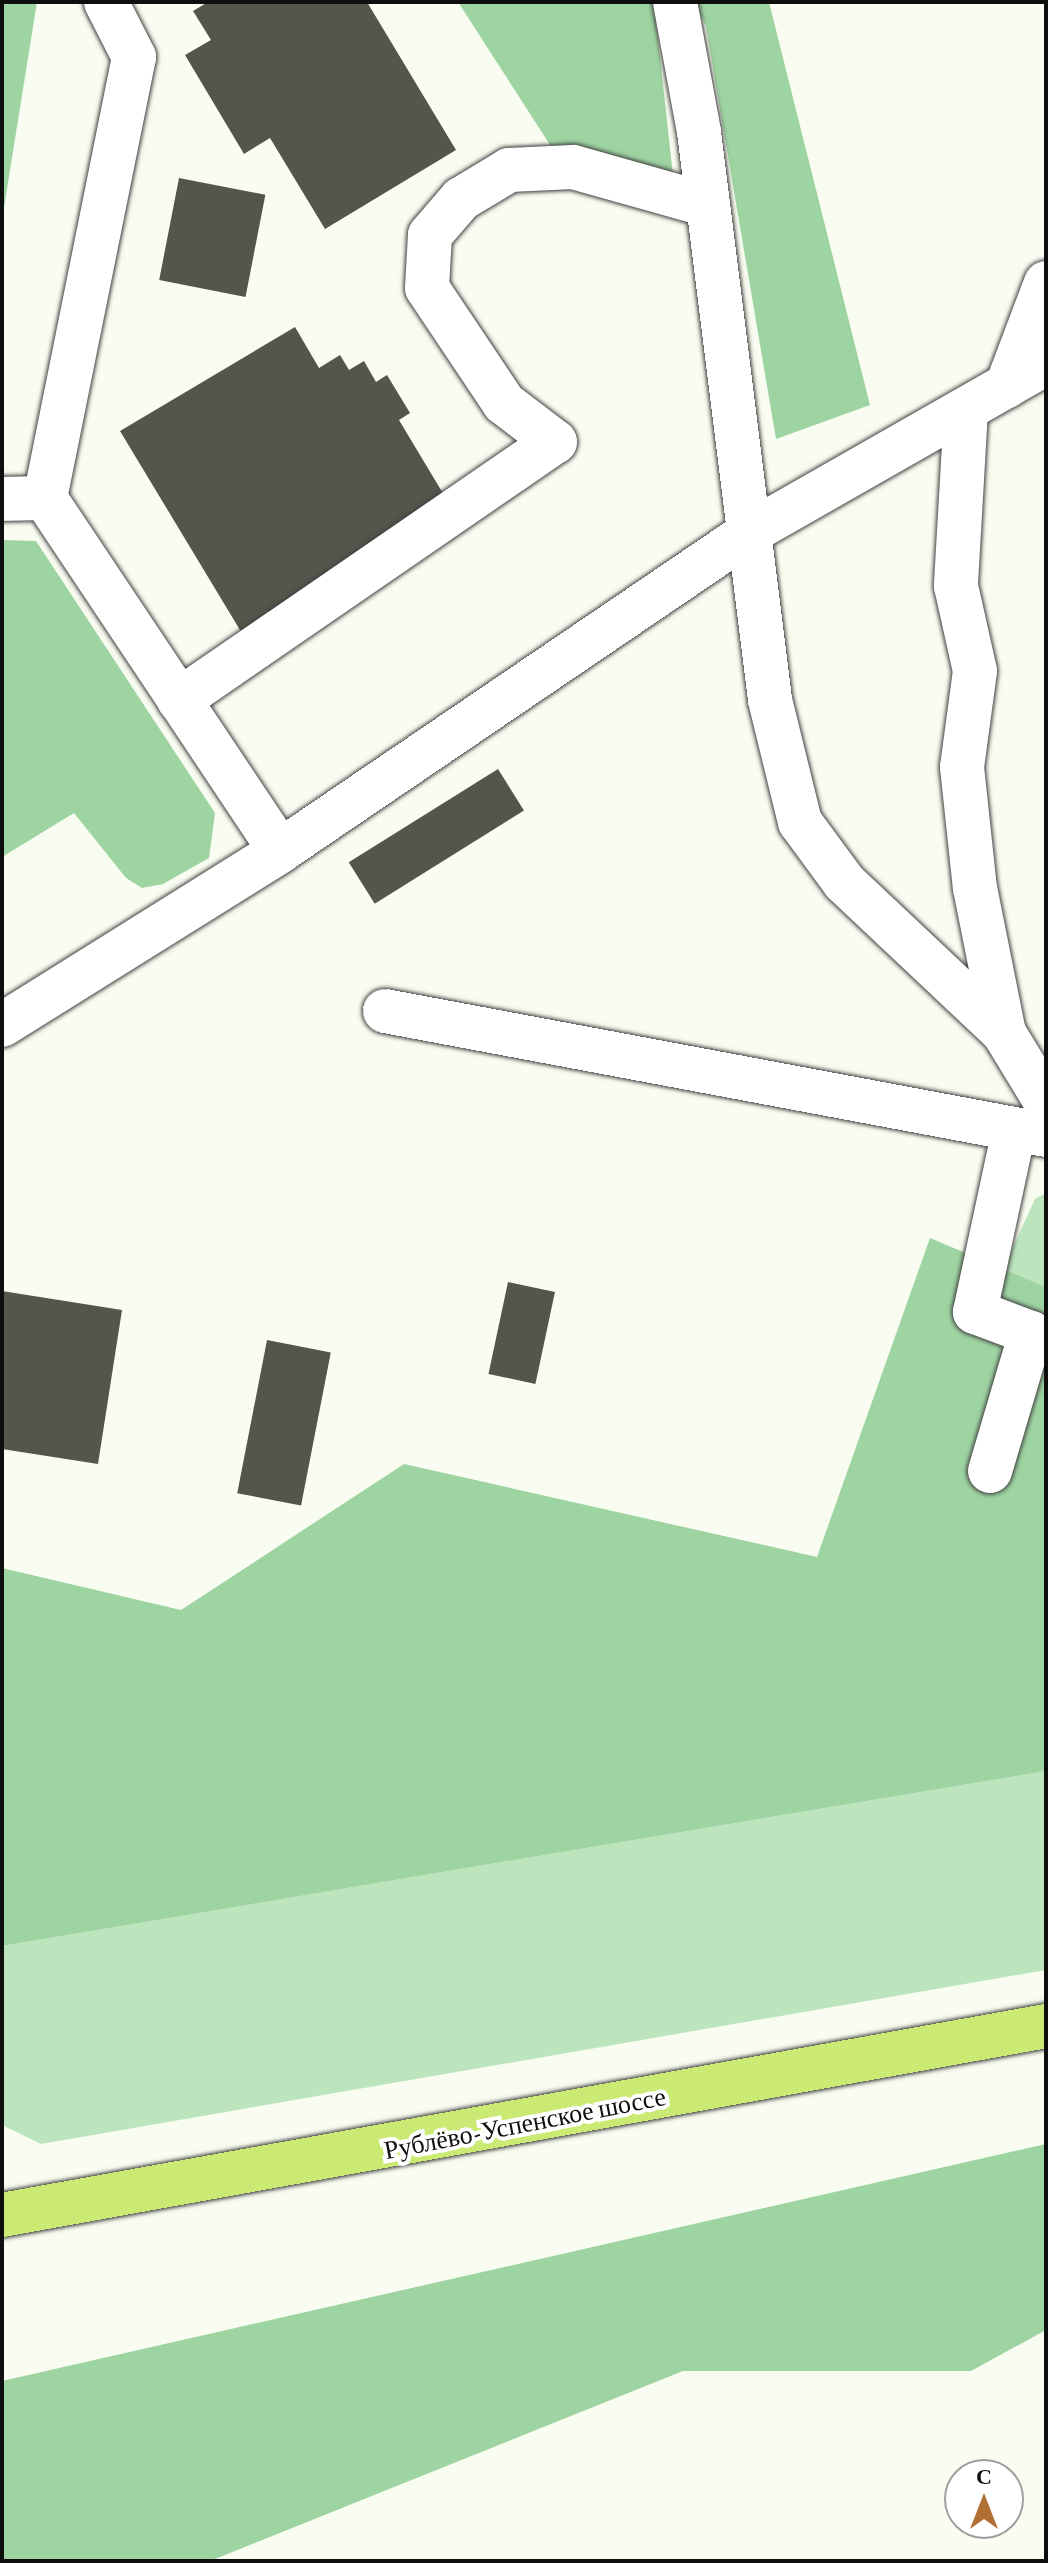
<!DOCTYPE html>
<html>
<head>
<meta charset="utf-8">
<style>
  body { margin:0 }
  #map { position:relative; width:1048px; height:2563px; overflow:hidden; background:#f9fdf1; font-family:"Crimson Pro",serif }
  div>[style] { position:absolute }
  .green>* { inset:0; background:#bde5bd }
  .forest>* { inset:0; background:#9ed4a2 }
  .building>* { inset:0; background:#56554c; transform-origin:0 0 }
  .roads { filter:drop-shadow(0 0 2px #414141) drop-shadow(0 0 2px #414141) }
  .minor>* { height:44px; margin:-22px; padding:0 22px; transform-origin:22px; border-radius:22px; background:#fff }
  .major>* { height:44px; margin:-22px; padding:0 22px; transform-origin:22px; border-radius:22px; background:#caea74 }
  span { translate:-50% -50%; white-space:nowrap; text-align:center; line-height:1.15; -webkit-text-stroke:8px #fff; paint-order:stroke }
  .street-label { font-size:26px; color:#0e0e0e }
  .frame { position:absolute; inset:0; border:4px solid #0e0e0e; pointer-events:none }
  .north { position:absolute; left:944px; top:2459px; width:80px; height:80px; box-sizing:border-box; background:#fff; border:2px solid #9f9f9f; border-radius:50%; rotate:0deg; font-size:22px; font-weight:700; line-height:32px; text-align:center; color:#0e0e0e }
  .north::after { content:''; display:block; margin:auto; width:28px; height:36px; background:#b06f34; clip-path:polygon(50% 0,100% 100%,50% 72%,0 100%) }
</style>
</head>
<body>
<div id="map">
  <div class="green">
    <div style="clip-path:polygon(1046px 1193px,1046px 1287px,1003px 1269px,1035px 1199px)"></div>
    <div style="clip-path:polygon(1046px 1771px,1046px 1970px,41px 2144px,2px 2125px,2px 1946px)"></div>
  </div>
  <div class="forest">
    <div style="clip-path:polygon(2px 2px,37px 2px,2px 220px)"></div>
    <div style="clip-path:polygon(458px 2px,654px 2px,676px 203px,552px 148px)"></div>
    <div style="clip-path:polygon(694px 2px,769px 2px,870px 405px,776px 439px,706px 26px)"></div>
    <div style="clip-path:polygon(2px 540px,36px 541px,215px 813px,209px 858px,163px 884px,142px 888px,126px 878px,74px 813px,2px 857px)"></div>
    <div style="clip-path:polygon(930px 1238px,1046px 1287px,1046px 1771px,2px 1946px,2px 1568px,181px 1610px,404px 1464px,817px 1557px)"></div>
    <div style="clip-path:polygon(1046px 2144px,1046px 2330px,971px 2371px,683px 2371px,210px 2561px,2px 2561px,2px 2381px)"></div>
  </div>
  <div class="building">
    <div style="clip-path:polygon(208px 2px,367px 2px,456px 150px,325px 229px,270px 138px,244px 154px,185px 55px,211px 40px,193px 11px)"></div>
    <div style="left:179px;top:178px;width:88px;height:104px;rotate:11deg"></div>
    <div style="clip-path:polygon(295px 327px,319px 368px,340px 355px,349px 370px,364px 361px,376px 382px,387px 375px,410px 413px,399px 420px,453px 510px,243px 635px,120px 431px)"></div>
    <div style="left:498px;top:769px;width:49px;height:176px;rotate:58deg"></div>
    <div style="left:508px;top:1282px;width:48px;height:94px;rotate:12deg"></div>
    <div style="clip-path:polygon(2px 1291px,122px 1310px,98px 1464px,2px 1449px)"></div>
    <div style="left:267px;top:1340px;width:65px;height:156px;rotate:11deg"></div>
  </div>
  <div class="roads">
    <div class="minor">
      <div style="left:106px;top:2px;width:62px;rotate:63deg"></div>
      <div style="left:134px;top:57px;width:450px;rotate:101.4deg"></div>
      <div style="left:45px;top:498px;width:424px;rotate:56.3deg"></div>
      <div style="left:675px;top:2px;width:132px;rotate:79.5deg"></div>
      <div style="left:699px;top:132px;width:572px;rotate:82.87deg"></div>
      <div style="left:770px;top:700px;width:126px;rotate:76.2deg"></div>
      <div style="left:800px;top:822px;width:74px;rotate:53.7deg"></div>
      <div style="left:844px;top:882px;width:220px;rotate:43.3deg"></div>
      <div style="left:1004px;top:1033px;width:81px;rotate:58.7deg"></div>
      <div style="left:1007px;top:386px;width:110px;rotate:-69.3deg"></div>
      <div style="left:966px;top:410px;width:176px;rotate:93.3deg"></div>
      <div style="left:956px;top:586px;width:87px;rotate:77.4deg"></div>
      <div style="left:975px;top:671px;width:97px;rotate:97.7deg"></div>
      <div style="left:962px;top:767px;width:122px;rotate:83.9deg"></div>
      <div style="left:975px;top:888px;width:148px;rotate:78.7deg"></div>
      <div style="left:2px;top:499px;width:43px;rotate:-1.3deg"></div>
      <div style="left:179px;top:700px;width:456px;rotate:-34.5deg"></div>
      <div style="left:555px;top:442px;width:64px;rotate:-142.6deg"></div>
      <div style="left:504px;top:403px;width:138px;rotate:-123.8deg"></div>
      <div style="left:427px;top:288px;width:53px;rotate:-86.8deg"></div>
      <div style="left:430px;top:235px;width:48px;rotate:-49.3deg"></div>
      <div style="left:461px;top:199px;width:56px;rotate:-31.1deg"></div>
      <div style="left:509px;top:170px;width:64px;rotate:-2.7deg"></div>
      <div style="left:573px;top:167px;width:140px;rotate:15.7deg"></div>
      <div style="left:385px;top:1011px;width:673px;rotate:10.62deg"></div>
      <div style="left:2px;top:1025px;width:328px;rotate:-32deg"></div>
      <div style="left:280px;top:851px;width:568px;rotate:-34.17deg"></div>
      <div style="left:750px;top:532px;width:341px;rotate:-29.7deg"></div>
      <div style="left:990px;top:1471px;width:144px;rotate:-73.5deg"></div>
      <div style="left:1031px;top:1333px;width:60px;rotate:-159.4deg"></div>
      <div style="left:975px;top:1312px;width:186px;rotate:-77.9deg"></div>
    </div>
    <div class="major">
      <div style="left:2px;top:2215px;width:1061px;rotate:-10.26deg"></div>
    </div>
  </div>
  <div class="street-label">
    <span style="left:525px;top:2124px;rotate:-11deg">Рублёво-Успенское шоссе</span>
  </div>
  <div class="frame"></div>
  <div class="north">С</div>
</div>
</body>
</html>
